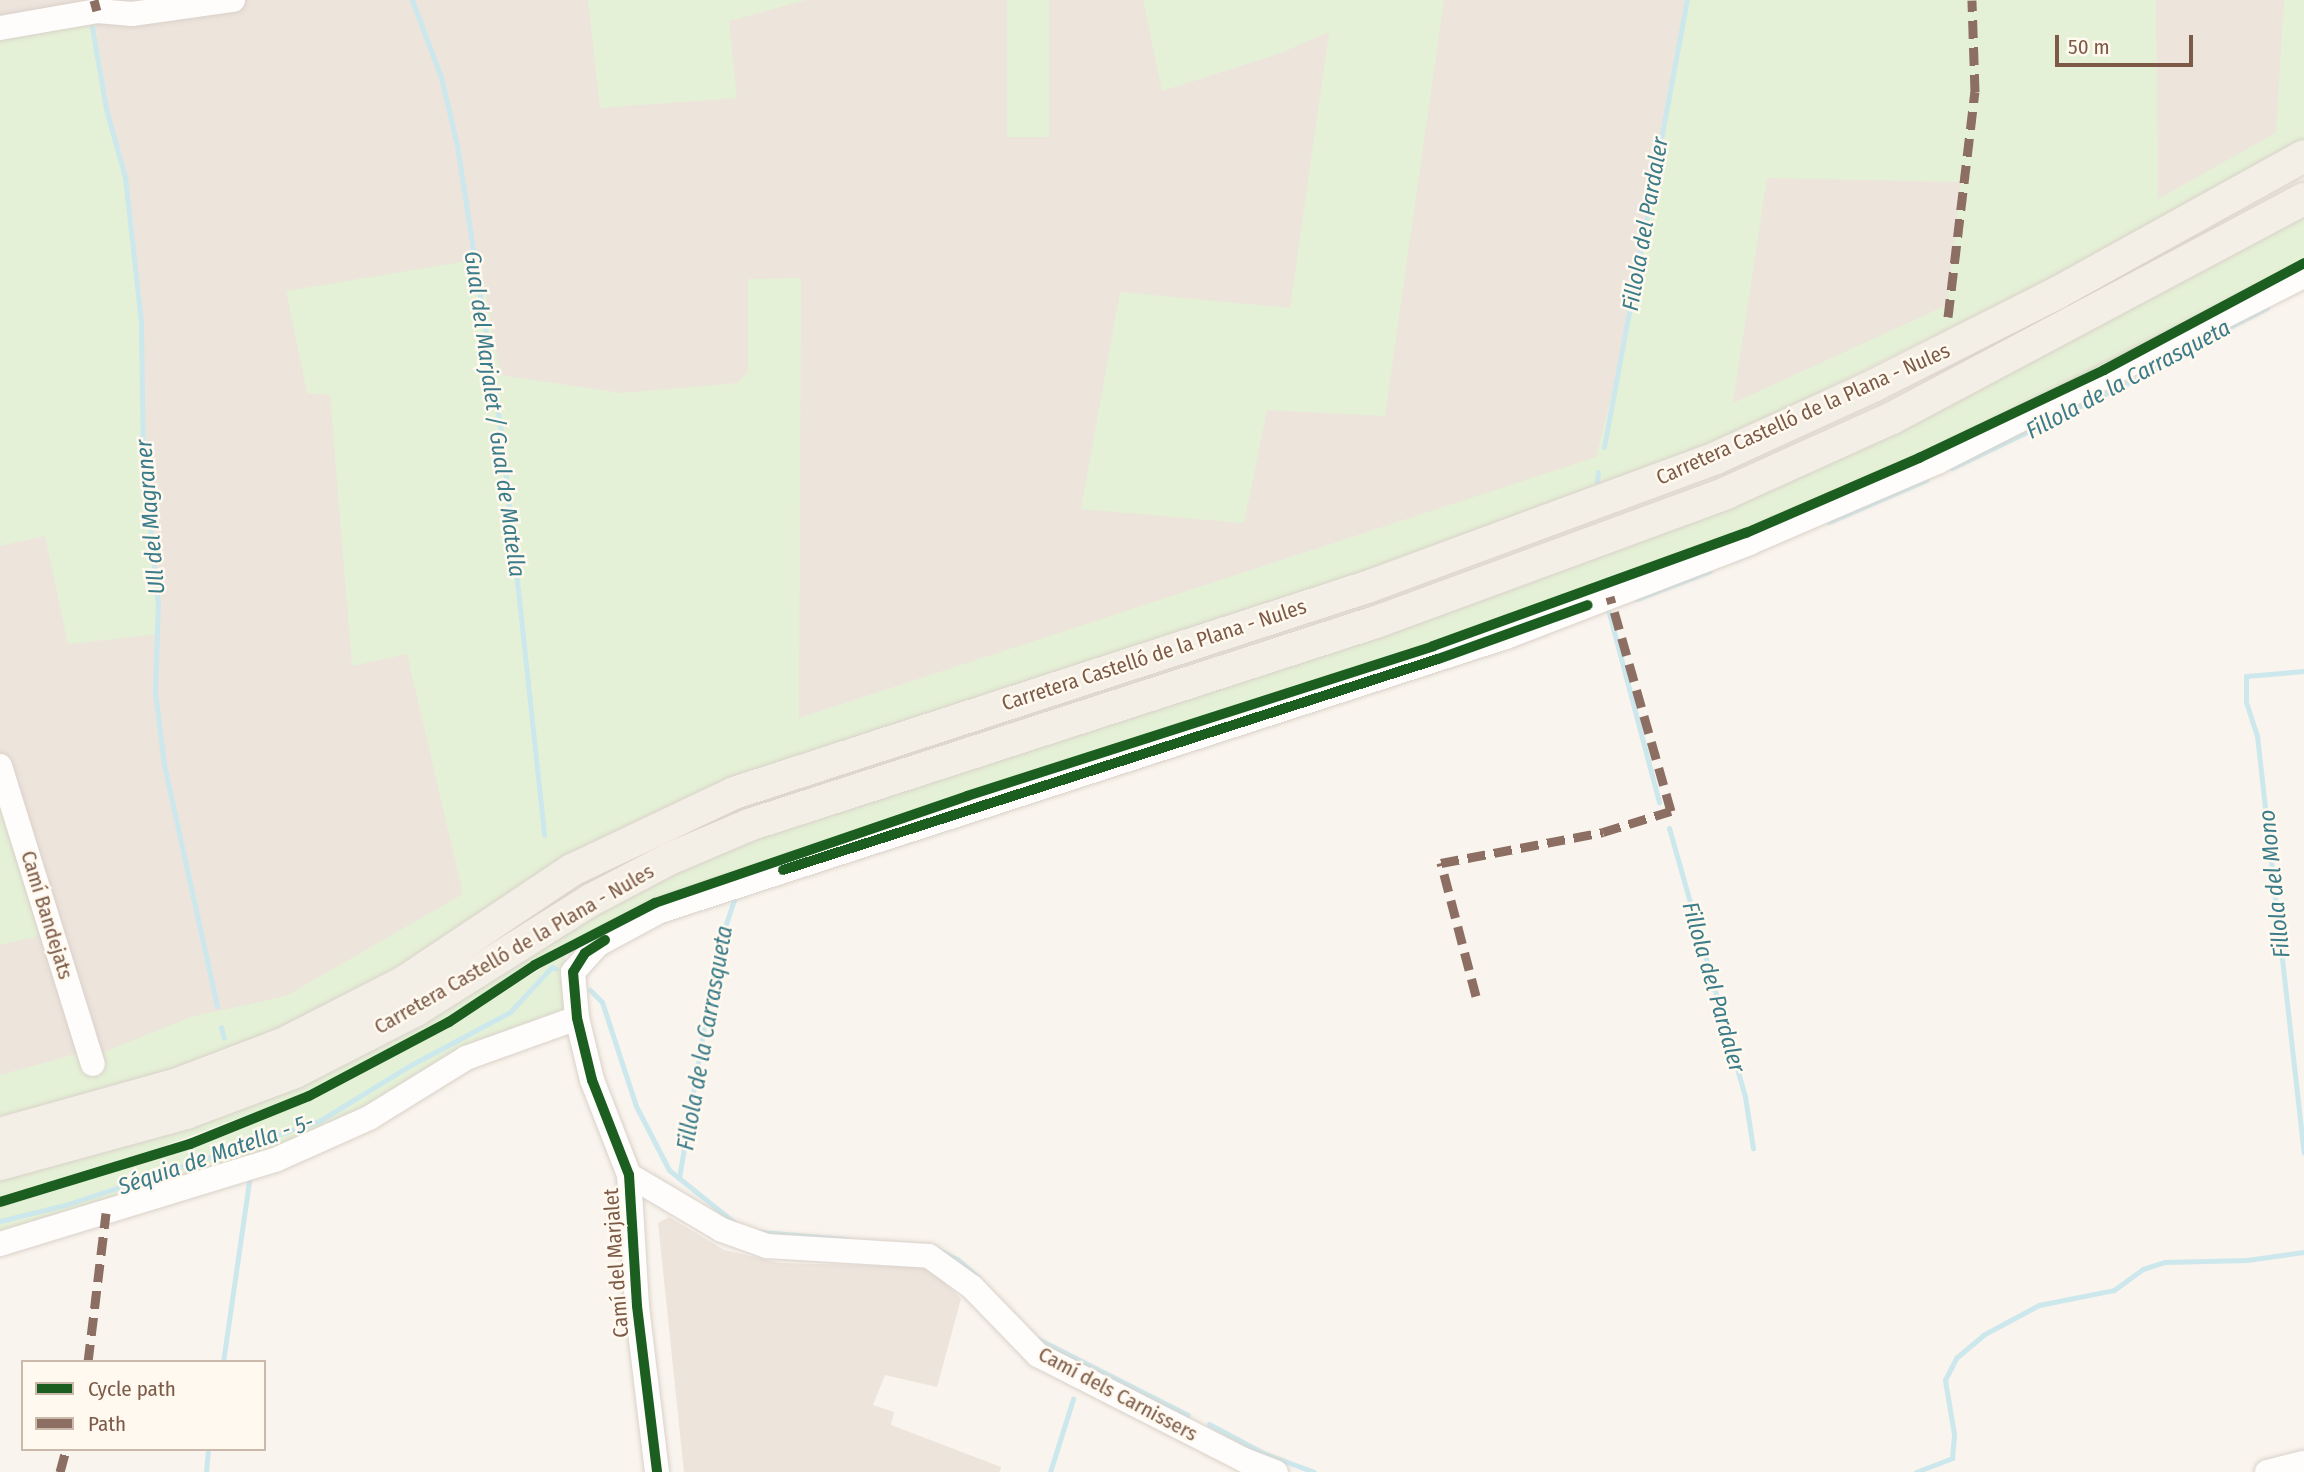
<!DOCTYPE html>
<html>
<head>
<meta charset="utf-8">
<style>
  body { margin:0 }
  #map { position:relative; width:2304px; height:1472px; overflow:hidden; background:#f9f4ed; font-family:"Fira Sans Condensed",sans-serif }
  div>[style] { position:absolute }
  .industrial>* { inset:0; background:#ede4dc }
  .green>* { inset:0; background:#e5f1d6; transform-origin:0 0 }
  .stream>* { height:5px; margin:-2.5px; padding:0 2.5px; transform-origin:2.5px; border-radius:2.5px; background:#cce8ec }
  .roads { filter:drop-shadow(0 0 2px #d9d1ca) drop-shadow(0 0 2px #d9d1ca) }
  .minor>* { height:24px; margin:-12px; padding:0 12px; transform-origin:12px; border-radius:12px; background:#fefdfc }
  .major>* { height:32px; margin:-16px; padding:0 16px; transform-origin:16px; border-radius:16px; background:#f3eee6 }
  .quiet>* { height:9px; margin-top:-4.5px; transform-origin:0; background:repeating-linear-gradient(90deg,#8d6e63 0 18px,transparent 0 27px) }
  .cycleway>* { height:10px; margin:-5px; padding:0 5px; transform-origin:5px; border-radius:5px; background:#1b5e20 }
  span { translate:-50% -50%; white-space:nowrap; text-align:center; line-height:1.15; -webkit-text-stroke:5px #fff9ef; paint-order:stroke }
  .street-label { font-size:21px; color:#7c5a47 }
  .water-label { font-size:23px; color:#3b7c8a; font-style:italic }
  .legend { position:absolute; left:21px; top:1360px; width:245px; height:91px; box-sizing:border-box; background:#fff9ef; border:2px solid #cbb9ac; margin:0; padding:9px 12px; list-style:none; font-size:21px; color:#7c5a47 }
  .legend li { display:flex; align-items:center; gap:14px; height:35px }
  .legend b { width:35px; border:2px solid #cbb9ac }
  .scale { position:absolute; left:2055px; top:35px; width:138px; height:32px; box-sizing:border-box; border:4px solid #7c5a47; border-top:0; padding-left:9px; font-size:21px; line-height:24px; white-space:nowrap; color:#7c5a47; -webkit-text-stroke:5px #fff9ef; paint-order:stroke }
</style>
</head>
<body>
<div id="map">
  <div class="industrial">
    <div style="clip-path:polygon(0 0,2304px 0,2304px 133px,1731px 431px,763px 761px,601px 829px,325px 1001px,0 1108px)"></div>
    <div style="clip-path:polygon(669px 1217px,724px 1250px,780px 1263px,923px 1267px,935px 1273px,961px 1299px,937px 1387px,885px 1375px,873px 1405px,894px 1412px,891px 1425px,1001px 1467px,1000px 1472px,684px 1472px,658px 1223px)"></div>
  </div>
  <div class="green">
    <div style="clip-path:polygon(588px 0,806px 0,729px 21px,737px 98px,600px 108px)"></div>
    <div style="left:1007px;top:0;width:42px;height:137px"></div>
    <div style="clip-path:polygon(1143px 0,1444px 0,1385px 416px,1267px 410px,1244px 523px,1081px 509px,1120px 292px,1290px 308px,1329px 32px,1278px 54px,1162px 91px)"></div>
    <div style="clip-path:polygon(evenodd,1685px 0,2156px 0,2158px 199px,2276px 133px,2284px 0,2304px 0,2304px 140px,2083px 263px,1741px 431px,1483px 533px,708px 787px,564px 856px,401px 964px,267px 1035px,138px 1081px,0 1116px,0 1075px,76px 1054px,101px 1053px,191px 1017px,286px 996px,463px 894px,407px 654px,352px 666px,330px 395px,307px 393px,286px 291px,480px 259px,500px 375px,622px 393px,737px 383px,748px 372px,748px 279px,801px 278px,799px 718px,1596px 457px,1621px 359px,1685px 0,1767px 178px,1961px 182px,1947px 305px,1733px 403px,1767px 178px)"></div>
    <div style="clip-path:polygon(94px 16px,108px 109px,127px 177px,143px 328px,143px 396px,160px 634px,68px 644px,45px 536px,0 546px,0 33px)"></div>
    <div style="clip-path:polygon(2304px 214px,2304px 260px,2063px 387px,1833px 492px,1712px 543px,1496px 622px,656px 899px,543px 956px,429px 1029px,301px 1095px,121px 1162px,0 1199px,0 1176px,734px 845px,1899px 428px)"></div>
    <div style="clip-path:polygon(0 774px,51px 933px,0 945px)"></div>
    <div style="clip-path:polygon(564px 954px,573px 1006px,482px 1039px,355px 1112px,257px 1155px,0 1235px,0 1206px,182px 1150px,310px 1099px,439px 1032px)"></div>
  </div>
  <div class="stream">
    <div style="left:412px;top:0;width:82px;rotate:69.4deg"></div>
    <div style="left:441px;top:77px;width:70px;rotate:76.8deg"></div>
    <div style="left:457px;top:145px;width:289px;rotate:81.3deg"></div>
    <div style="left:501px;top:431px;width:406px;rotate:83.9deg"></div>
    <div style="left:92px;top:27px;width:83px;rotate:80.3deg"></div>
    <div style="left:106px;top:109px;width:71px;rotate:74.4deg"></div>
    <div style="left:125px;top:177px;width:147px;rotate:83.7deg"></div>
    <div style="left:141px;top:323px;width:136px;rotate:89.2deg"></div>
    <div style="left:143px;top:459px;width:145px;rotate:84.1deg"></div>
    <div style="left:158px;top:603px;width:89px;rotate:91.9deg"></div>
    <div style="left:155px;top:692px;width:74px;rotate:83deg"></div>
    <div style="left:164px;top:765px;width:247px;rotate:77.6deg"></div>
    <div style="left:2220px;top:332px;width:53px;rotate:-27.1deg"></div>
    <div style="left:1604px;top:447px;width:455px;rotate:-79.5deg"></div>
    <div style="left:1952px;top:468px;width:205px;rotate:-25.7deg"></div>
    <div style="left:2137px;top:379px;width:54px;rotate:-31.3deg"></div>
    <div style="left:1597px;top:481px;width:9px;rotate:-84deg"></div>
    <div style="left:1829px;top:522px;width:106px;rotate:-23.4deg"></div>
    <div style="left:1637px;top:599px;width:78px;rotate:-21deg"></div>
    <div style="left:1608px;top:609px;width:200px;rotate:75.2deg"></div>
    <div style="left:2304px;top:671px;width:58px;rotate:175.1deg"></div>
    <div style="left:2246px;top:676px;width:26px;rotate:90deg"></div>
    <div style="left:2246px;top:702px;width:36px;rotate:72deg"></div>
    <div style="left:2257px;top:736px;width:419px;rotate:83.6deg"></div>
    <div style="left:1669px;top:828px;width:280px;rotate:74.2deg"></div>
    <div style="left:1745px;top:1097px;width:52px;rotate:81.1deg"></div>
    <div style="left:590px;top:990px;width:17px;rotate:45deg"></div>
    <div style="left:602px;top:1002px;width:109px;rotate:71.9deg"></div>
    <div style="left:636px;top:1106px;width:72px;rotate:62.7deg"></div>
    <div style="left:669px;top:1170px;width:85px;rotate:38.8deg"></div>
    <div style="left:221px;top:1027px;width:11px;rotate:75deg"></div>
    <div style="left:679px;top:1178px;width:227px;rotate:-80.6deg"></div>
    <div style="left:716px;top:954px;width:60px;rotate:-71.6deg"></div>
    <div style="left:0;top:1221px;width:70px;rotate:-14deg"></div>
    <div style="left:68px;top:1204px;width:264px;rotate:-18.3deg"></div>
    <div style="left:319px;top:1121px;width:105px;rotate:-31.4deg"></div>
    <div style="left:409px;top:1066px;width:115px;rotate:-28.1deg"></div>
    <div style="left:510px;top:1012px;width:62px;rotate:-47deg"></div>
    <div style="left:552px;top:967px;width:4px;rotate:27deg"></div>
    <div style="left:760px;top:1232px;width:85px;rotate:4.7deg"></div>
    <div style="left:931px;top:1246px;width:29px;rotate:27deg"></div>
    <div style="left:957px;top:1259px;width:28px;rotate:41deg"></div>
    <div style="left:1038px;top:1339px;width:168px;rotate:26.9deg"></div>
    <div style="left:223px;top:1362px;width:183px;rotate:-81.8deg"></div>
    <div style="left:1209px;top:1424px;width:61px;rotate:28.2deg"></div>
    <div style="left:1263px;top:1453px;width:54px;rotate:20.4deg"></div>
    <div style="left:206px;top:1472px;width:23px;rotate:-85deg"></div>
    <div style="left:1050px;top:1472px;width:77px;rotate:-72.5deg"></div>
    <div style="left:1916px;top:1472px;width:39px;rotate:-21deg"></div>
    <div style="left:1952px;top:1458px;width:24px;rotate:-85deg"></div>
    <div style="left:1954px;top:1434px;width:55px;rotate:-99.5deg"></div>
    <div style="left:1945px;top:1380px;width:25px;rotate:-63deg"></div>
    <div style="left:1956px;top:1358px;width:35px;rotate:-40deg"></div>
    <div style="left:1983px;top:1335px;width:64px;rotate:-28.2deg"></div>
    <div style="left:2039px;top:1305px;width:76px;rotate:-11.3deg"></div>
    <div style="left:2114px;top:1290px;width:36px;rotate:-36deg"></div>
    <div style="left:2143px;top:1269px;width:23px;rotate:-18deg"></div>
    <div style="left:2165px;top:1262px;width:82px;rotate:-1.4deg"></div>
    <div style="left:2247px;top:1260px;width:58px;rotate:-8deg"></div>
  </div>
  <div class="roads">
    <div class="minor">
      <div style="left:0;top:28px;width:98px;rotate:-9.9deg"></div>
      <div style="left:97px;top:11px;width:35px;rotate:5deg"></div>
      <div style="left:132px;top:14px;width:102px;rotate:-7.9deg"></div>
      <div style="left:0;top:766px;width:312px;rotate:72.7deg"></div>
      <div style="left:629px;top:1175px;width:108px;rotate:30.6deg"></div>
      <div style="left:722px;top:1230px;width:48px;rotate:19.6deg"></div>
      <div style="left:767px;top:1246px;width:162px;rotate:3.5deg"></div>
      <div style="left:929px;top:1256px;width:53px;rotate:35.8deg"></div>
      <div style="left:972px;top:1287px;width:95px;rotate:45.9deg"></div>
      <div style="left:1038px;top:1355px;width:231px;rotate:27deg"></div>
      <div style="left:1244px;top:1460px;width:34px;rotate:21deg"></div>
      <div style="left:0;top:1244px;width:288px;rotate:-17deg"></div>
      <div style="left:275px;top:1160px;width:103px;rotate:-24.1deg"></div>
      <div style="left:369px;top:1118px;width:114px;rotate:-31.7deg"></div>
      <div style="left:466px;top:1058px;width:118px;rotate:-19.8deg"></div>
      <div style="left:657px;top:1472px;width:167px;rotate:-96.9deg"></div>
      <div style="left:637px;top:1306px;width:131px;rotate:-93.5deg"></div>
      <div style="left:629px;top:1175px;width:102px;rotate:-111.3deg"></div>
      <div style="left:592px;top:1080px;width:64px;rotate:-103.6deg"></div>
      <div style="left:577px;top:1018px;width:46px;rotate:-95deg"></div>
      <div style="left:573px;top:972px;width:36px;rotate:-48deg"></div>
      <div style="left:597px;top:945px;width:72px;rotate:-28.4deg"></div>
      <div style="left:660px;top:911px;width:889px;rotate:-17.95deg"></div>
      <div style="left:1506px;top:637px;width:261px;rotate:-21.1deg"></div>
      <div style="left:1749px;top:543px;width:205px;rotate:-23.3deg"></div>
      <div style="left:1937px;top:462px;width:411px;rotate:-26.9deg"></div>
      <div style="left:2267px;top:1472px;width:38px;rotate:-14deg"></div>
    </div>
    <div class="major">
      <div style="left:0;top:1134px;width:185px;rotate:-15.7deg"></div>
      <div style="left:178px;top:1084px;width:112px;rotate:-20.9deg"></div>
      <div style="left:283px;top:1044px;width:138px;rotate:-27.1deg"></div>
      <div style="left:406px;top:981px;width:200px;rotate:-33.8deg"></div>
      <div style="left:572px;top:870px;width:179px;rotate:-25.4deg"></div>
      <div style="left:734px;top:793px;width:669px;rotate:-18.03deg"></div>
      <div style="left:1370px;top:586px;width:369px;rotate:-20.3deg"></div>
      <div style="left:1716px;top:458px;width:173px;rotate:-24.6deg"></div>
      <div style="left:1873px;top:386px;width:206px;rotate:-26.8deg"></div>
      <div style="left:2057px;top:293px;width:282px;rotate:-29deg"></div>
      <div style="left:0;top:1164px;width:193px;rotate:-15.3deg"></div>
      <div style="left:186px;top:1113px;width:116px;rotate:-20.6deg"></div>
      <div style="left:295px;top:1072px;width:136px;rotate:-27.1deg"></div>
      <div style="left:416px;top:1010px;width:207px;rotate:-32.2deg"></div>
      <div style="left:591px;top:900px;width:88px;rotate:-27.7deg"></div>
      <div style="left:669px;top:859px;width:87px;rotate:-23deg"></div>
      <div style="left:749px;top:825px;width:662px;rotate:-17.94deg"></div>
      <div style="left:1379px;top:621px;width:370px;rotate:-20.2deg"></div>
      <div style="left:1726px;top:493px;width:182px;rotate:-24.3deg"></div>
      <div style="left:1892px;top:418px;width:467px;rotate:-28deg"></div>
    </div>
  </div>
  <div class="quiet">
    <div style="left:94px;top:0;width:11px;rotate:75deg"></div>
    <div style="left:1948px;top:317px;width:227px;rotate:-83.2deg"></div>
    <div style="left:1975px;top:92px;width:92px;rotate:-91.9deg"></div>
    <div style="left:1476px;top:996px;width:138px;rotate:-104.7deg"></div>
    <div style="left:1441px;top:863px;width:165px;rotate:-10.8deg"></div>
    <div style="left:1603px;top:832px;width:71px;rotate:-17.2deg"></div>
    <div style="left:1671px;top:811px;width:223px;rotate:-105.9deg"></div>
    <div style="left:88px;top:1362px;width:150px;rotate:-83.1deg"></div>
    <div style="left:60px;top:1472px;width:24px;rotate:-75deg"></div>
  </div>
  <div class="cycleway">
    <div style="left:783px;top:870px;width:688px;rotate:-17.86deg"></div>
    <div style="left:1438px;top:659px;width:159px;rotate:-19.8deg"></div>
    <div style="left:605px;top:940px;width:24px;rotate:147deg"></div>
    <div style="left:585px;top:953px;width:22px;rotate:122deg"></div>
    <div style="left:573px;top:972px;width:46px;rotate:85deg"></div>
    <div style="left:577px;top:1018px;width:64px;rotate:76.4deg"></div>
    <div style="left:592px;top:1080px;width:102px;rotate:68.7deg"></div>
    <div style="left:629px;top:1175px;width:131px;rotate:86.5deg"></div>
    <div style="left:637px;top:1306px;width:167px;rotate:83.1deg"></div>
    <div style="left:0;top:1202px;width:199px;rotate:-17deg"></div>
    <div style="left:190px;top:1144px;width:128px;rotate:-22deg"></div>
    <div style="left:309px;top:1096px;width:158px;rotate:-27.9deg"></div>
    <div style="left:449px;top:1022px;width:103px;rotate:-33.5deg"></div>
    <div style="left:535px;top:965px;width:135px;rotate:-27.3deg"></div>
    <div style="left:655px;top:903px;width:330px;rotate:-18.9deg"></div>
    <div style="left:967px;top:796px;width:490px;rotate:-17.8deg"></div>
    <div style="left:1433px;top:646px;width:333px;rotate:-19.9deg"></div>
    <div style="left:1746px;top:533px;width:189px;rotate:-23.4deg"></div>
    <div style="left:1919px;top:458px;width:205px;rotate:-25.4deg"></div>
    <div style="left:2104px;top:370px;width:227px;rotate:-28.1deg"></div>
  </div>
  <div class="street-label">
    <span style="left:1803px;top:414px;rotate:-24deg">Carretera Castelló de la Plana - Nules</span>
    <span style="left:1154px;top:655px;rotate:-18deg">Carretera Castelló de la Plana - Nules</span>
    <span style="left:47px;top:915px;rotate:73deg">Camí Bandejats</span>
    <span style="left:514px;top:949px;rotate:-30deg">Carretera Castelló de la Plana - Nules</span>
    <span style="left:616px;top:1263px;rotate:-94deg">Camí del Marjalet</span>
    <span style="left:1118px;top:1394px;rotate:28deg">Camí dels Carnissers</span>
  </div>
  <div class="water-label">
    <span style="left:1645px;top:224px;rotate:-80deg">Fillola del Pardaler</span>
    <span style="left:2128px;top:379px;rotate:-28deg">Fillola de la Carrasqueta</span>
    <span style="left:495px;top:414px;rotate:82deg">Gual del Marjalet / Gual de Matella</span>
    <span style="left:150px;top:517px;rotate:-95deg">Ull del Magraner</span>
    <span style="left:2274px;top:884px;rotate:-96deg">Fillola del Mono</span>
    <span style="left:1714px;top:987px;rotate:74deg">Fillola del Pardaler</span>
    <span style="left:705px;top:1038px;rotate:-80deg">Fillola de la Carrasqueta</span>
    <span style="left:216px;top:1154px;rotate:-19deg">Séquia de Matella - 5-</span>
  </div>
  <ul class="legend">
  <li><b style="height:9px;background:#1b5e20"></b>Cycle path</li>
  <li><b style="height:9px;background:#8d6e63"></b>Path</li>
  </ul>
  <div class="scale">50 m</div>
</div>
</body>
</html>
